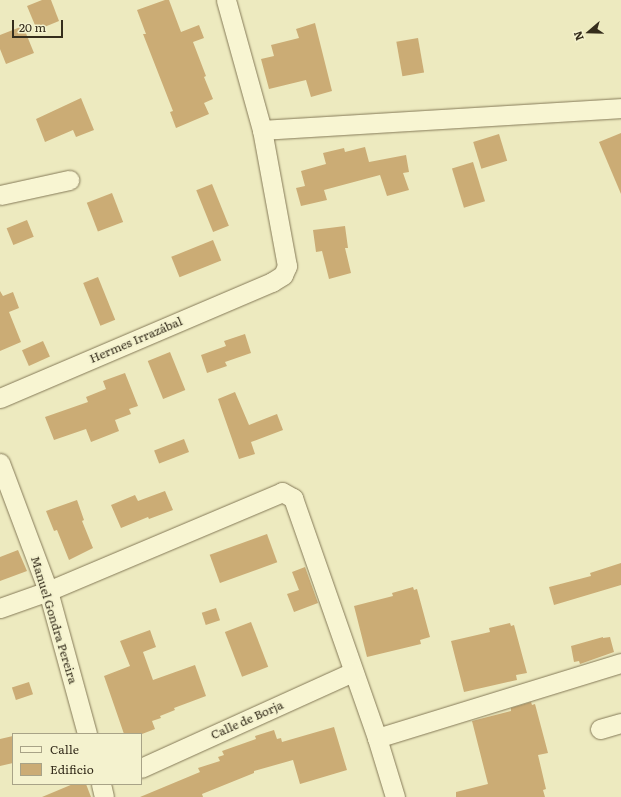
<!DOCTYPE html>
<html>
<head>
<meta charset="utf-8">
<style>
  body { margin:0 }
  #map { position:relative; width:621px; height:797px; overflow:hidden; background:#edeabf; font-family:Literata,serif }
  div>[style] { position:absolute }
  .building>* { inset:0; background:#cbac75; transform-origin:0 0 }
  .roads { filter:drop-shadow(0 0 1px #857a58) drop-shadow(0 0 1px #857a58) }
  .street>* { height:19px; margin:-9.5px; padding:0 9.5px; transform-origin:9.5px; border-radius:9.5px; background:#f8f5d2 }
  span { translate:-50% -50%; white-space:nowrap; text-align:center; line-height:1.15; -webkit-text-stroke:4px #f4f2ce; paint-order:stroke }
  .street-label { font-size:12px; color:#352d1c }
  .legend { position:absolute; left:12px; top:733px; width:130px; height:52px; box-sizing:border-box; background:#f4f2ce; border:1px solid #a8a387; margin:0; padding:5px 7px; list-style:none; font-size:12px; color:#352d1c }
  .legend li { display:flex; align-items:center; gap:8px; height:20px }
  .legend b { width:20px; border:1px solid #a8a387 }
  .north { position:absolute; left:569px; top:12px; width:40px; height:40px; -webkit-text-stroke:3px #f4f2ce; paint-order:stroke; rotate:250deg; font-size:11px; font-weight:700; line-height:16px; text-align:center; color:#352d1c }
  .north::after { content:''; display:block; margin:auto; width:14px; height:18px; background:#352d1c; clip-path:polygon(50% 0,100% 100%,50% 72%,0 100%) }
  .scale { position:absolute; left:12px; top:20px; width:51px; height:18px; box-sizing:border-box; border:2px solid #352d1c; border-top:0; padding-left:5px; font-size:12px; line-height:14px; white-space:nowrap; color:#352d1c; -webkit-text-stroke:3px #f4f2ce; paint-order:stroke }
</style>
</head>
<body>
<div id="map">
  <div class="building">
    <div style="clip-path:polygon(42px 0,51px 0,59px 21px,37px 30px,27px 6px)"></div>
    <div style="clip-path:polygon(165px 0,169px 0,181px 32px,199px 25px,204px 38px,193px 42px,206px 76px,204px 77px,213px 99px,204px 103px,209px 114px,176px 128px,170px 112px,173px 111px,143px 34px,146px 34px,137px 10px)"></div>
    <div style="clip-path:polygon(315px 23px,332px 91px,311px 97px,306px 80px,269px 89px,261px 59px,274px 56px,271px 45px,299px 38px,296px 29px)"></div>
    <div style="clip-path:polygon(23px 26px,34px 53px,6px 64px,0 49px,0 35px)"></div>
    <div style="left:418px;top:38px;width:35px;height:22px;rotate:80deg"></div>
    <div style="clip-path:polygon(81px 98px,94px 130px,76px 137px,73px 130px,45px 142px,36px 119px)"></div>
    <div style="clip-path:polygon(621px 133px,621px 194px,599px 142px)"></div>
    <div style="left:499px;top:134px;width:28px;height:27px;rotate:73deg"></div>
    <div style="clip-path:polygon(365px 147px,369px 162px,406px 155px,409px 172px,403px 173px,409px 190px,387px 196px,380px 175px,324px 190px,327px 200px,301px 206px,296px 188px,305px 186px,301px 171px,326px 164px,323px 153px,344px 148px,345px 152px)"></div>
    <div style="left:473px;top:162px;width:41px;height:22px;rotate:73deg"></div>
    <div style="left:212px;top:184px;width:45px;height:17px;rotate:68deg"></div>
    <div style="left:112px;top:193px;width:31px;height:27px;rotate:69deg"></div>
    <div style="left:27px;top:220px;width:18px;height:22px;rotate:68deg"></div>
    <div style="clip-path:polygon(345px 226px,348px 248px,345px 248px,351px 273px,329px 279px,322px 251px,316px 252px,313px 230px)"></div>
    <div style="left:213px;top:240px;width:22px;height:45px;rotate:68deg"></div>
    <div style="left:98px;top:277px;width:46px;height:16px;rotate:68deg"></div>
    <div style="clip-path:polygon(0 291px,3px 296px,13px 292px,19px 308px,9px 312px,21px 342px,0 351px)"></div>
    <div style="clip-path:polygon(245px 334px,251px 353px,225px 362px,227px 366px,207px 373px,201px 355px,226px 346px,224px 341px)"></div>
    <div style="left:43px;top:341px;width:17px;height:23px;rotate:66deg"></div>
    <div style="left:170px;top:352px;width:41px;height:24px;rotate:68deg"></div>
    <div style="clip-path:polygon(125px 373px,138px 406px,129px 409px,131px 414px,115px 420px,119px 431px,91px 442px,86px 429px,54px 440px,45px 417px,88px 402px,86px 397px,106px 389px,103px 381px)"></div>
    <div style="clip-path:polygon(235px 392px,249px 425px,277px 414px,283px 430px,251px 442px,255px 454px,239px 459px,218px 399px)"></div>
    <div style="left:184px;top:439px;width:14px;height:32px;rotate:69deg"></div>
    <div style="clip-path:polygon(165px 491px,173px 510px,149px 519px,148px 517px,121px 528px,111px 505px,135px 495px,138px 501px)"></div>
    <div style="clip-path:polygon(77px 500px,84px 520px,82px 521px,93px 548px,69px 560px,57px 530px,54px 531px,46px 511px)"></div>
    <div style="left:267px;top:534px;width:30px;height:61px;rotate:70deg"></div>
    <div style="clip-path:polygon(18px 550px,27px 571px,0 581px,0 557px)"></div>
    <div style="clip-path:polygon(621px 563px,621px 585px,554px 605px,549px 587px,591px 576px,590px 573px)"></div>
    <div style="clip-path:polygon(305px 567px,318px 603px,294px 612px,287px 594px,299px 590px,292px 572px)"></div>
    <div style="clip-path:polygon(413px 587px,414px 590px,417px 589px,430px 637px,420px 640px,421px 644px,367px 657px,354px 606px,393px 596px,392px 593px)"></div>
    <div style="left:216px;top:608px;width:13px;height:15px;rotate:72deg"></div>
    <div style="left:251px;top:622px;width:48px;height:28px;rotate:69deg"></div>
    <div style="clip-path:polygon(510px 623px,511px 626px,514px 625px,527px 673px,516px 675px,517px 680px,464px 692px,451px 641px,490px 632px,489px 628px)"></div>
    <div style="clip-path:polygon(150px 630px,156px 647px,143px 652px,153px 680px,195px 665px,206px 696px,174px 708px,175px 710px,160px 716px,161px 718px,152px 721px,155px 729px,142px 734px,124px 734px,104px 676px,130px 666px,120px 641px)"></div>
    <div style="clip-path:polygon(603px 637px,603px 638px,610px 637px,614px 652px,580px 664px,579px 661px,574px 662px,571px 646px)"></div>
    <div style="left:29px;top:682px;width:13px;height:18px;rotate:72deg"></div>
    <div style="clip-path:polygon(531px 702px,532px 705px,535px 704px,548px 753px,538px 755px,546px 789px,543px 790px,545px 797px,456px 797px,456px 792px,488px 784px,472px 721px,511px 711px,511px 708px)"></div>
    <div style="clip-path:polygon(334px 727px,347px 770px,300px 784px,293px 760px,254px 771px,254px 773px,202px 794px,203px 797px,140px 797px,200px 772px,198px 768px,220px 761px,218px 757px,224px 755px,222px 751px,256px 739px,255px 736px,274px 730px,277px 739px,281px 738px,282px 742px)"></div>
    <div style="clip-path:polygon(13px 736px,13px 763px,0 766px,0 739px)"></div>
    <div style="clip-path:polygon(73px 784px,86px 784px,91px 797px,42px 797px)"></div>
  </div>
  <div class="roads">
    <div class="street">
      <div style="left:262px;top:130px;width:360px;rotate:-3.5deg"></div>
      <div style="left:0;top:195px;width:71px;rotate:-12.3deg"></div>
      <div style="left:0;top:398px;width:296px;rotate:-23.1deg"></div>
      <div style="left:272px;top:282px;width:13px;rotate:-32deg"></div>
      <div style="left:283px;top:275px;width:10px;rotate:-66deg"></div>
      <div style="left:287px;top:266px;width:138px;rotate:-100.4deg"></div>
      <div style="left:262px;top:130px;width:135px;rotate:-105.5deg"></div>
      <div style="left:0;top:463px;width:137px;rotate:69.4deg"></div>
      <div style="left:48px;top:591px;width:148px;rotate:74.7deg"></div>
      <div style="left:0;top:608px;width:51px;rotate:-19.5deg"></div>
      <div style="left:48px;top:591px;width:254px;rotate:-22.9deg"></div>
      <div style="left:282px;top:492px;width:13px;rotate:29deg"></div>
      <div style="left:293px;top:498px;width:254px;rotate:70.7deg"></div>
      <div style="left:377px;top:738px;width:62px;rotate:73deg"></div>
      <div style="left:600px;top:729px;width:22px;rotate:-16deg"></div>
      <div style="left:377px;top:738px;width:255px;rotate:-17.1deg"></div>
      <div style="left:141px;top:768px;width:233px;rotate:-24.4deg"></div>
      <div style="left:101px;top:784px;width:13px;rotate:77deg"></div>
    </div>
  </div>
  <div class="street-label">
    <span style="left:136px;top:340px;rotate:-23deg">Hermes Irrazábal</span>
    <span style="left:54px;top:620px;rotate:73deg">Manuel Gondra Pereira</span>
    <span style="left:247px;top:720px;rotate:-24deg">Calle de Borja</span>
  </div>
  <ul class="legend">
  <li><b style="height:5px;background:#f8f5d2"></b>Calle</li>
  <li><b style="height:11px;background:#cbac75"></b>Edificio</li>
  </ul>
  <div class="north">N</div>
  <div class="scale">20 m</div>
</div>
</body>
</html>
